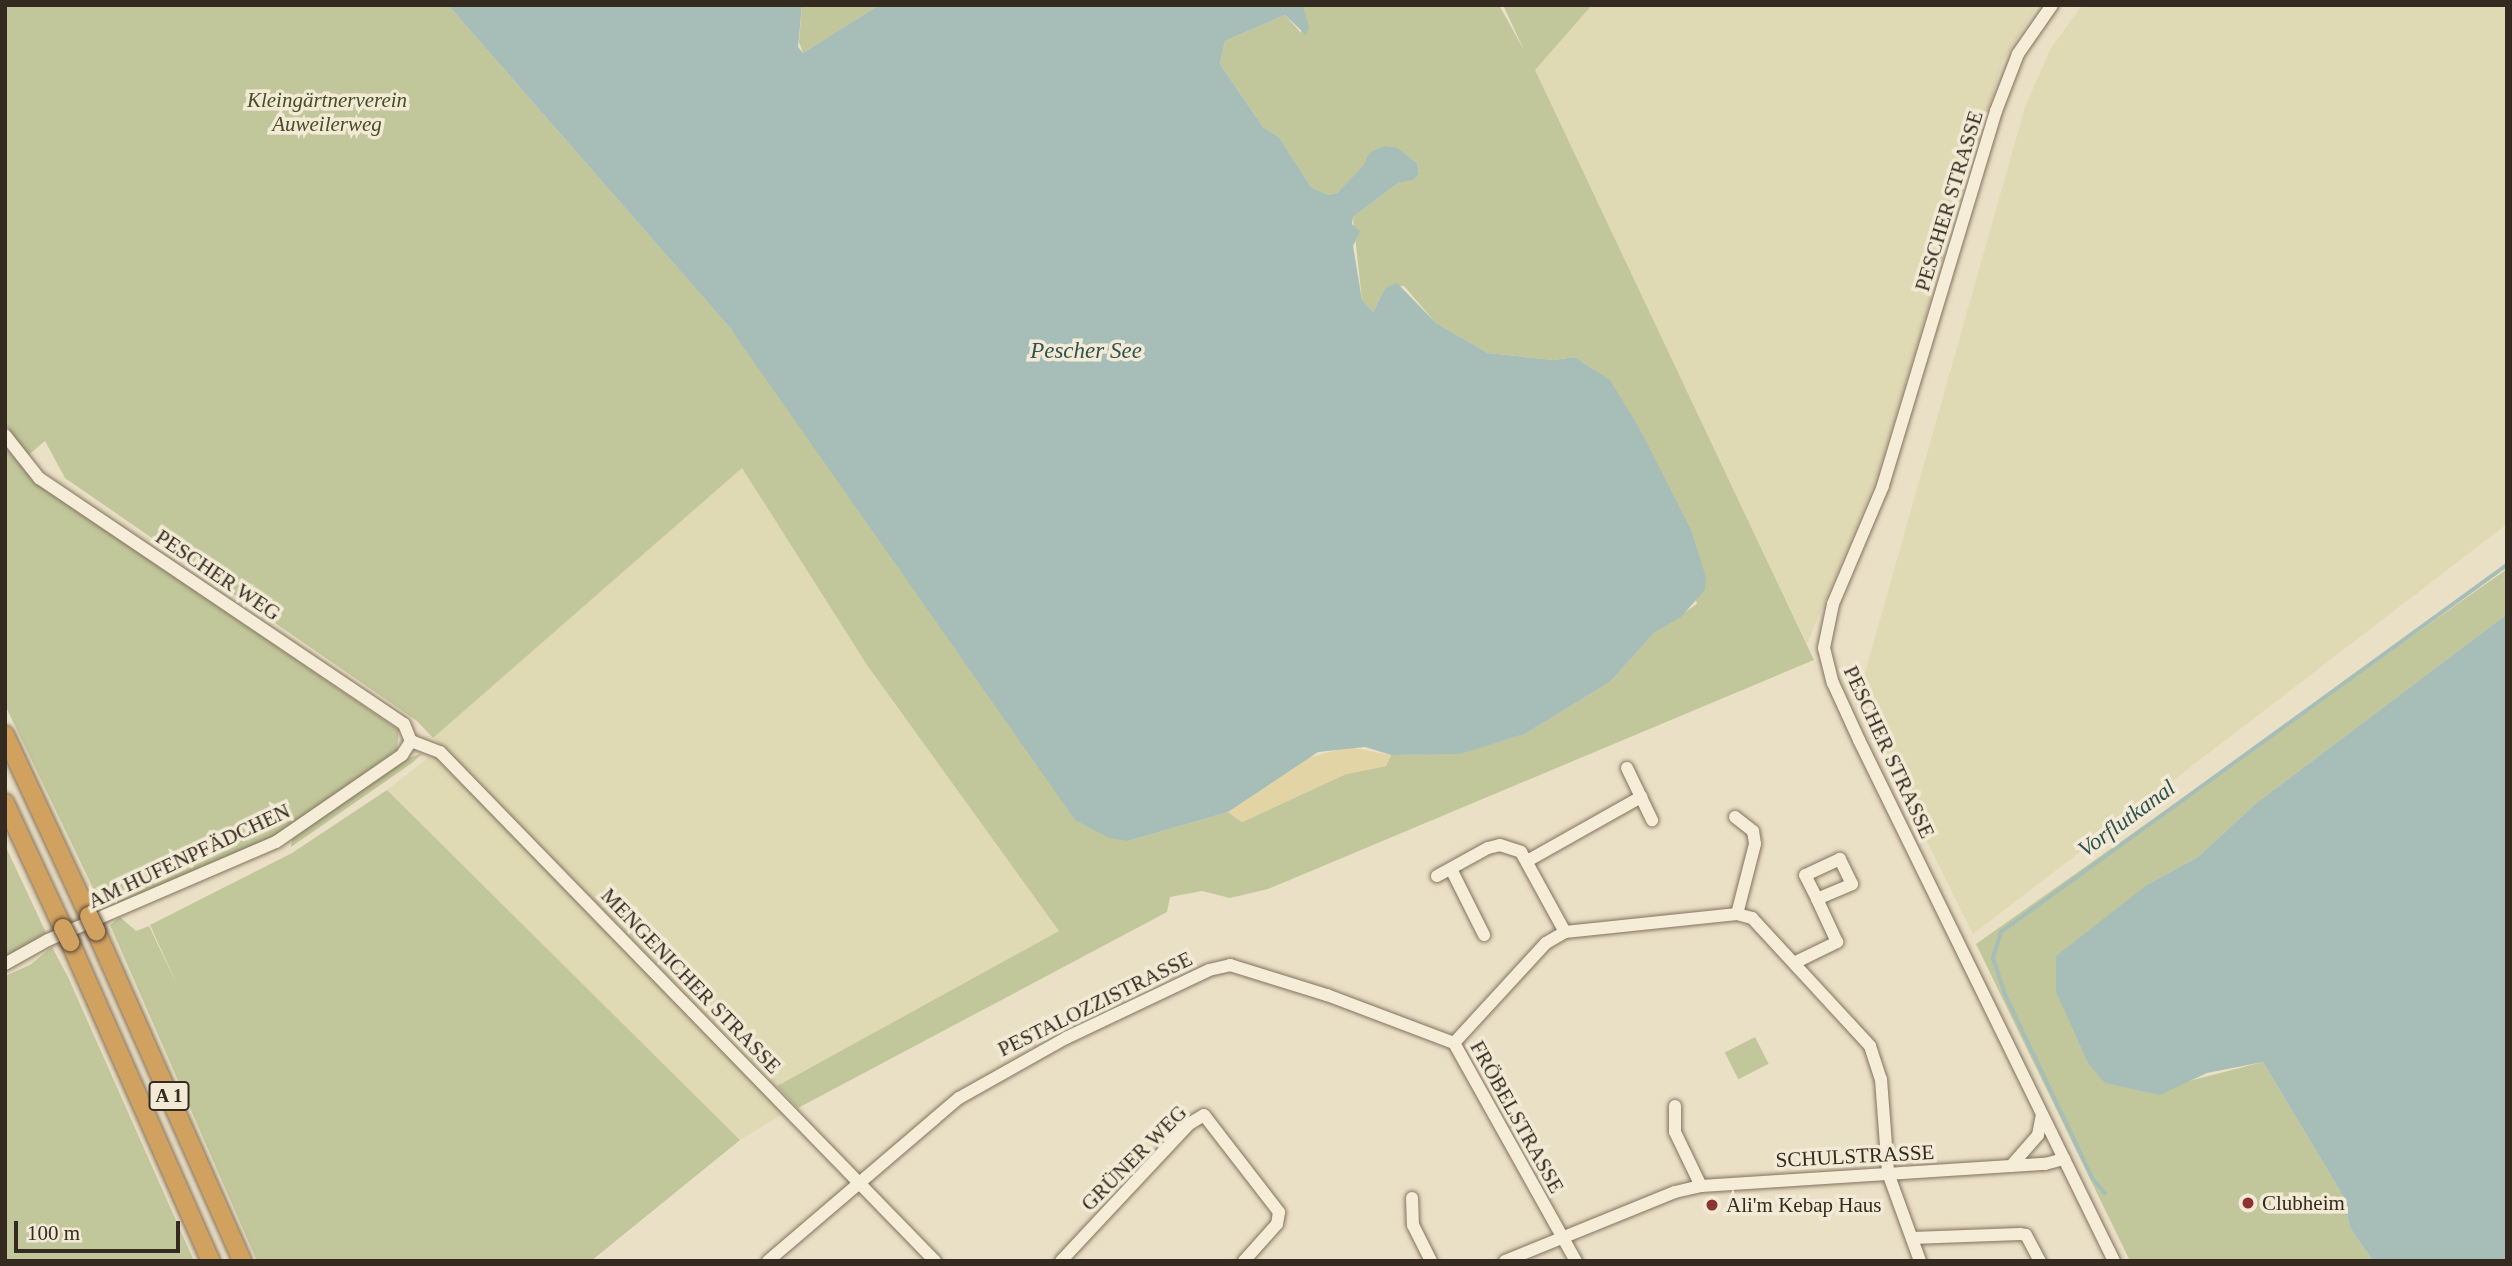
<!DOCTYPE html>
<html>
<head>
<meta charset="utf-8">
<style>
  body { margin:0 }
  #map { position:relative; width:2512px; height:1266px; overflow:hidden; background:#eae0c6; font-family:"Times New Roman",serif }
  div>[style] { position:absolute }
  .farmland>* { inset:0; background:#dfd9b4 }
  .green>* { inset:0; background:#c1c79b; transform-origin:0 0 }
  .sand>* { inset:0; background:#e3d4a6 }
  .water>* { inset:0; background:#a7beb8 }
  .stream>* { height:3.5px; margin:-1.75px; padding:0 1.75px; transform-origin:1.75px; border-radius:1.75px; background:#a7beb8 }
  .roads { filter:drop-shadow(0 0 2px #83725d) drop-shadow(0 0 2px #83725d) }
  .minor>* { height:12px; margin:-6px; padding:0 6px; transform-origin:6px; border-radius:6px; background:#f5edd8 }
  .highway>* { height:18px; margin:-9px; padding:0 9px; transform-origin:9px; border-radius:9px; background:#d1a15f }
  .bridges { filter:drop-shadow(0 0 2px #524131) drop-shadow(0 0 2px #524131) }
  .highway-bridge>* { height:18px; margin:-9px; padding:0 9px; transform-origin:9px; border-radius:9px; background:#d1a15f }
  .dots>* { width:19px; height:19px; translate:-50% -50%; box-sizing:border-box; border:4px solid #f2ead5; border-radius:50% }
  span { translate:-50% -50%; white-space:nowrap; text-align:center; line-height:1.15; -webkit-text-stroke:7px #f2ead5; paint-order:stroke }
  .shield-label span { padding:2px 5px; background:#f2ead5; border:2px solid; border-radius:5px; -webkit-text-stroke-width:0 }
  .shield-label { font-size:19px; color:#352a20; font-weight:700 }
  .park-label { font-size:21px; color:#454f28; font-style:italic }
  .street-label { font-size:21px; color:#352a20 }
  .poi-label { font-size:21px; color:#352a20 }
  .left { translate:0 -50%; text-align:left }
  .water-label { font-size:23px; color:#305352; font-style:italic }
  .frame { position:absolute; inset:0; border:7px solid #352a20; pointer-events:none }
  .scale { position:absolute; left:14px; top:1221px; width:166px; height:32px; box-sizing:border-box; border:4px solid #352a20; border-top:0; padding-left:9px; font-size:21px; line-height:24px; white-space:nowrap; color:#352a20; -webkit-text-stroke:5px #f2ead5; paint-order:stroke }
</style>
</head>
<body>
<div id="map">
  <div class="farmland">
    <div style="clip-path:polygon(1592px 5px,2038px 5px,2003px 60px,1878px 474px,1807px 644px,1534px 70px)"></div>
    <div style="clip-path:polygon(2082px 5px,2507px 5px,2507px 524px,1973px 934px,1857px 701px,2025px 107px,2050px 50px)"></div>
    <div style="clip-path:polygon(742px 468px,867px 665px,1059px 931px,777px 1086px,433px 738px)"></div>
    <div style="clip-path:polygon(432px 755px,436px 756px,786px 1112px,740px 1140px,387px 790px)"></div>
  </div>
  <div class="green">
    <div style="clip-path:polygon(5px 5px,448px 5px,730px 328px,1128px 841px,1228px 812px,1242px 822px,1346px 774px,1386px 766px,1391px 755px,1460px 753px,1525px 734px,1610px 682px,1655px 632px,1697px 604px,1660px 475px,1641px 431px,1592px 368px,1575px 357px,1553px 360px,1488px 353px,1436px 323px,1404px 286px,1385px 288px,1373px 312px,1362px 300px,1353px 217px,1398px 183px,1413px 179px,1419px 174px,1417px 163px,1398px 148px,1369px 153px,1364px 166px,1337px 193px,1328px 195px,1311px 187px,1279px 137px,1263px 127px,1220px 64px,1225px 41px,1285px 15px,1301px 33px,1303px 5px,1499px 5px,1524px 50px,1503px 5px,1592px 5px,1535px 70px,1814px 660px,1268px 889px,1230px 898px,1202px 891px,1170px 897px,1167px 912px,798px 1108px,777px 1086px,1059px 931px,867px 665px,742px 468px,433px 738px,417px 721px,65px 478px,45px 441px,26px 457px,5px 423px)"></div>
    <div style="clip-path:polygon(802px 5px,879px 5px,803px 53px,799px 42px)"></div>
    <div style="clip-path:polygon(5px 447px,37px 483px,399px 730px,397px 750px,276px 837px,105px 913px,5px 705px)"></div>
    <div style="clip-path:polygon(2507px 569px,2507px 614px,2255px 804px,2198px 857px,2148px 884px,2077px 1034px,2088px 1063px,2185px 1082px,2263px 1062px,2343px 1196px,2350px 1228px,2373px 1261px,2130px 1261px,1976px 944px)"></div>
    <div style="clip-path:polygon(423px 753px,412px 763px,291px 847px,292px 839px,408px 758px)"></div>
    <div style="clip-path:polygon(387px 790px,740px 1140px,591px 1261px,257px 1261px,110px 925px,120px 917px,136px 931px,149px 926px,179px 989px,150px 925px,292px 853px)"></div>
    <div style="clip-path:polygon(5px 845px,48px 937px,5px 958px)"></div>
    <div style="clip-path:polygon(52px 947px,68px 977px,194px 1261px,5px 1261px,5px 976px,30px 965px)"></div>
    <div style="left:1755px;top:1037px;width:30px;height:34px;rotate:63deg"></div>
  </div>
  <div class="sand">
    <div style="clip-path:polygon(1349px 747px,1391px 755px,1386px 766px,1346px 774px,1242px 822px,1228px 812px,1307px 758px)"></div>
  </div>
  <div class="water">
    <div style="clip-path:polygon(448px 5px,802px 5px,798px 47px,803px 53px,879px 5px,1303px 5px,1309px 27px,1306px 35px,1285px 15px,1225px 41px,1220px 64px,1263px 127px,1279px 137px,1311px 187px,1328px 195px,1337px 193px,1363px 166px,1369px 153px,1385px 146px,1398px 148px,1417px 163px,1419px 174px,1413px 180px,1398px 183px,1353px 217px,1352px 224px,1360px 231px,1353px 246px,1362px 300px,1373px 312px,1385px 288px,1397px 283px,1436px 323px,1488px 353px,1553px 360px,1575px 357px,1610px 380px,1641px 431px,1691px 530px,1706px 577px,1705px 590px,1681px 617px,1655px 632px,1610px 682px,1525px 734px,1460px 754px,1391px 755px,1365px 747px,1318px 752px,1228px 812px,1128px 841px,1109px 838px,1075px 820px,730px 328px)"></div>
    <div style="clip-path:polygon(2507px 614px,2507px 1261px,2373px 1261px,2350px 1228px,2343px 1196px,2263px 1062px,2207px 1073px,2160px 1095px,2105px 1083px,2088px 1063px,2056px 992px,2056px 956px,2148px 884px,2198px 857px,2255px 804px)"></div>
  </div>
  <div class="stream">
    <div style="left:2105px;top:1194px;width:21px;rotate:-129deg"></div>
    <div style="left:2092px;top:1178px;width:203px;rotate:-115.4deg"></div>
    <div style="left:2005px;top:995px;width:39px;rotate:-108deg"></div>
    <div style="left:1993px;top:958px;width:27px;rotate:-73deg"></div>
    <div style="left:2001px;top:932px;width:625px;rotate:-35.95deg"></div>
  </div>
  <div class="roads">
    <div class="minor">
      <div style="left:2052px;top:5px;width:60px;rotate:124.8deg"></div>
      <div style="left:2018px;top:54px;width:61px;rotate:111.1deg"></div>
      <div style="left:1996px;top:111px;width:392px;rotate:106.8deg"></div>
      <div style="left:1883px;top:486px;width:128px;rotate:113deg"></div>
      <div style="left:1833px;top:604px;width:45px;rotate:101.6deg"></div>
      <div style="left:1824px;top:648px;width:36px;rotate:76deg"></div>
      <div style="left:1833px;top:683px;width:63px;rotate:65.5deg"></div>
      <div style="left:1859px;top:740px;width:580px;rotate:63.92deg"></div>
      <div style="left:5px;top:435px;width:55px;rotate:51.7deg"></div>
      <div style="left:39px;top:478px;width:440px;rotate:34deg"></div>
      <div style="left:404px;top:724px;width:18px;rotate:68deg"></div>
      <div style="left:411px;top:741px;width:31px;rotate:21deg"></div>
      <div style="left:440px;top:752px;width:710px;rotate:45.8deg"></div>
      <div style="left:1627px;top:768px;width:58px;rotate:64.3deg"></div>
      <div style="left:1735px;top:817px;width:23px;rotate:38deg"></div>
      <div style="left:1753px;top:831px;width:13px;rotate:81deg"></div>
      <div style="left:1755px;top:844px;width:72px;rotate:104.4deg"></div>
      <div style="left:1529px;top:860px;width:129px;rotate:-29.4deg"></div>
      <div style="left:1451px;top:869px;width:74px;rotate:63.4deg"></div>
      <div style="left:1437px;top:876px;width:58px;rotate:-28.8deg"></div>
      <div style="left:1488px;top:848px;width:12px;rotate:-14deg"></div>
      <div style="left:1500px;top:845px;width:22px;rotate:18deg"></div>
      <div style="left:1521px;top:852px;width:91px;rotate:61.2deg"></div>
      <div style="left:1796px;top:962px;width:46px;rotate:-26deg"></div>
      <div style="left:1837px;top:942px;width:47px;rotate:-114.9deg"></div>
      <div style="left:1817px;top:899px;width:38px;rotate:-23deg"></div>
      <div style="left:1852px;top:884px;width:28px;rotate:-116deg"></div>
      <div style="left:1840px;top:859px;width:38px;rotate:155deg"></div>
      <div style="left:1805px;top:875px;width:27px;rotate:63deg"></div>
      <div style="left:5px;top:964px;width:49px;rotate:-29.2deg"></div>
      <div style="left:48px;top:940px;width:248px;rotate:-23.3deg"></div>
      <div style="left:276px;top:842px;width:153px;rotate:-34.6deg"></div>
      <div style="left:402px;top:755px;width:17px;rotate:-57deg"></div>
      <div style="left:1454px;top:1043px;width:136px;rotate:-47.4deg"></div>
      <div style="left:1546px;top:943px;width:22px;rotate:-30deg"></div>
      <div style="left:1565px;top:932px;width:173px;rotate:-6deg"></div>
      <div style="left:1737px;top:914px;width:16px;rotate:15deg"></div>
      <div style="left:1752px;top:918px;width:174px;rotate:47.3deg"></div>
      <div style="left:1870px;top:1046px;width:35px;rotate:72deg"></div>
      <div style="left:1881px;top:1079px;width:94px;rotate:85.7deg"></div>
      <div style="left:1888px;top:1173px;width:94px;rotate:70deg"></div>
      <div style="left:1675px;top:1106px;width:26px;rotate:90deg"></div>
      <div style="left:1675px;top:1132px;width:60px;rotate:64.3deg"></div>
      <div style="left:2011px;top:1166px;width:41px;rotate:-48.9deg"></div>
      <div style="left:2038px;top:1135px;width:20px;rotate:-79deg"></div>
      <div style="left:1412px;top:1198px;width:27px;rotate:88deg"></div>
      <div style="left:1413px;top:1225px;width:40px;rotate:63.4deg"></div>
      <div style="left:1912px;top:1238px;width:108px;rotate:-2.1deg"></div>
      <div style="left:2020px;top:1234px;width:6px;rotate:9deg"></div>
      <div style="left:2026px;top:1235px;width:30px;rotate:62deg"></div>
      <div style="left:768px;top:1261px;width:251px;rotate:-40.5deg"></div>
      <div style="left:959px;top:1098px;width:123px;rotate:-29.3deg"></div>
      <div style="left:1066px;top:1038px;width:158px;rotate:-25.4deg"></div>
      <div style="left:1209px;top:970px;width:22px;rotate:-13deg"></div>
      <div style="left:1230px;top:965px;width:102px;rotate:17.2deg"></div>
      <div style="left:1327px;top:995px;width:136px;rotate:20.7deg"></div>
      <div style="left:1454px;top:1043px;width:250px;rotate:60.8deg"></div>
      <div style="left:1061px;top:1261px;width:187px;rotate:-46.9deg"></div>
      <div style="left:1189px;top:1124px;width:17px;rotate:-31deg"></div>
      <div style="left:1204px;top:1115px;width:123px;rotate:52.3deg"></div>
      <div style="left:1279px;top:1212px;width:12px;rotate:99deg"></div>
      <div style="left:1277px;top:1224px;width:50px;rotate:131.7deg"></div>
      <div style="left:1505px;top:1261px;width:183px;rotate:-22.1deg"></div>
      <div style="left:1675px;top:1192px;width:27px;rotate:-13deg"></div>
      <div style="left:1701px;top:1186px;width:345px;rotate:-3.7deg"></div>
      <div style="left:2045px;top:1164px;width:20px;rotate:-15deg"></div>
    </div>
    <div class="highway">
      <div style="left:5px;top:735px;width:200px;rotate:65.1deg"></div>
      <div style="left:5px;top:803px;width:138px;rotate:65.1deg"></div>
      <div style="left:96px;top:931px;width:361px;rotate:66.1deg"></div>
      <div style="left:70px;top:942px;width:349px;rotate:66.2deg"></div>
    </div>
  </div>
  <div class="bridges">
    <div class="highway-bridge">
      <div style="left:89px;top:916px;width:17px;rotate:65deg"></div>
      <div style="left:63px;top:928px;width:16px;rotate:63deg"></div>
    </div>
  </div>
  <div class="dots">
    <div style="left:2248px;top:1203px;background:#8d3433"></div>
    <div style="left:1712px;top:1205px;background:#8d3433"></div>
  </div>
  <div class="shield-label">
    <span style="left:169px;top:1096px">A 1</span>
  </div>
  <div class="park-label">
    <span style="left:327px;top:112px">Kleingärtnerverein<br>Auweilerweg</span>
  </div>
  <div class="street-label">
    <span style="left:1949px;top:201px;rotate:-73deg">PESCHER STRASSE</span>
    <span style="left:218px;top:575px;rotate:34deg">PESCHER WEG</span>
    <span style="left:1889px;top:752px;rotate:65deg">PESCHER STRASSE</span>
    <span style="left:189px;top:856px;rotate:-25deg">AM HUFENPFÄDCHEN</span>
    <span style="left:691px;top:981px;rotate:46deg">MENGENICHER STRASSE</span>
    <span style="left:1095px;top:1004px;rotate:-26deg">PESTALOZZISTRASSE</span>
    <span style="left:1517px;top:1117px;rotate:61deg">FRÖBELSTRASSE</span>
    <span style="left:1855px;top:1156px;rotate:-3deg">SCHULSTRASSE</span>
    <span style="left:1134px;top:1158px;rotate:-45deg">GRÜNER WEG</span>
  </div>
  <div class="poi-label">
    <span class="left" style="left:2262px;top:1203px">Clubheim</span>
    <span class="left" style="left:1726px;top:1205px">Ali'm Kebap Haus</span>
  </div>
  <div class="water-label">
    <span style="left:1086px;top:351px">Pescher See</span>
    <span style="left:2127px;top:819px;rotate:-36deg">Vorflutkanal</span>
  </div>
  <div class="frame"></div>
  <div class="scale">100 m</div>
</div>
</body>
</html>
